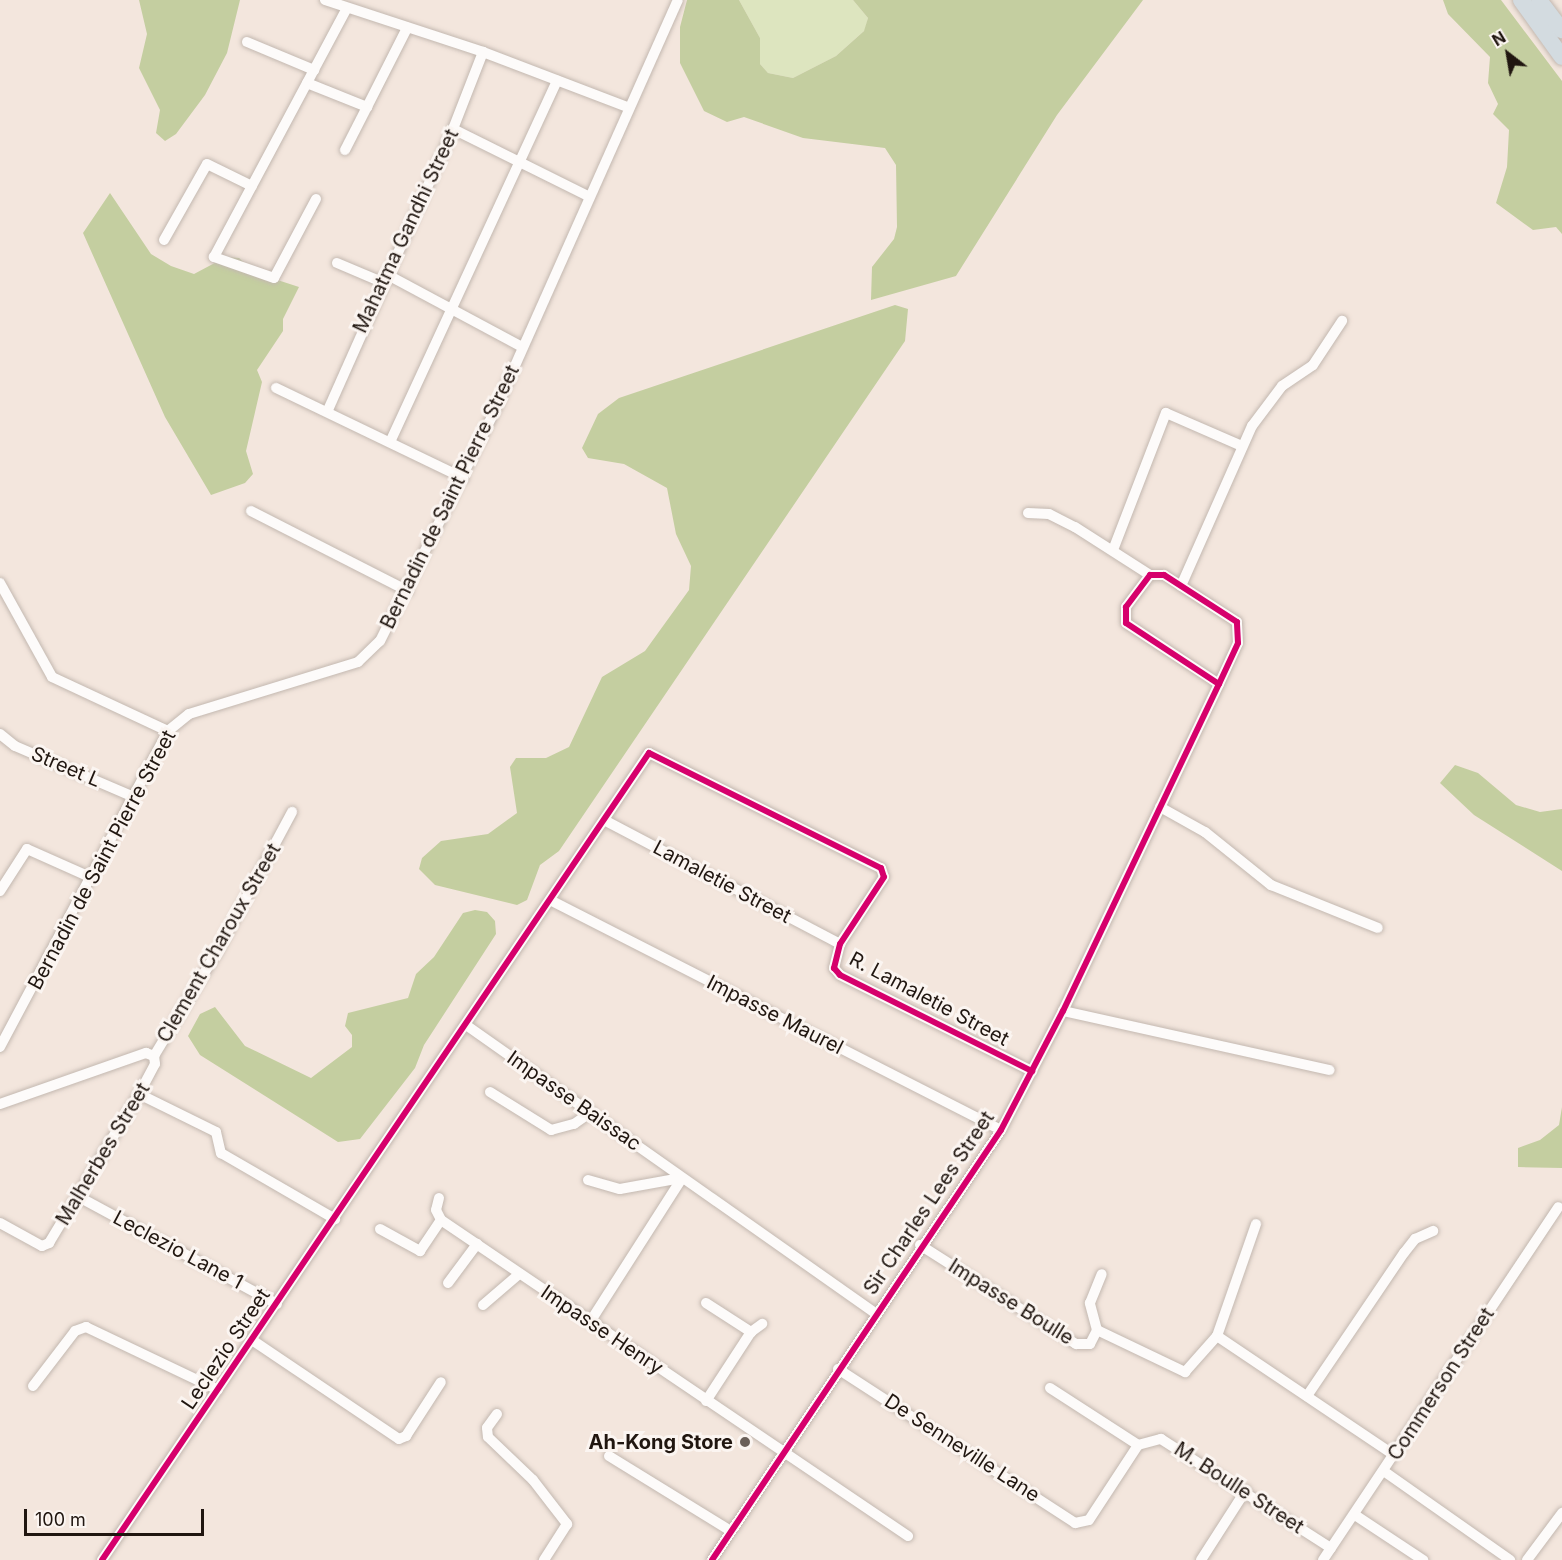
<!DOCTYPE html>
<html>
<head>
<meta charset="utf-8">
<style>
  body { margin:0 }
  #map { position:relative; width:1562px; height:1560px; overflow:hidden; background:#f3e6dd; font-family:Inter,sans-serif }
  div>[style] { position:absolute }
  .green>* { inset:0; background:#dde5bf }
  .forest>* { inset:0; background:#c4cea0 }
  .roads { filter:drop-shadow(0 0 2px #c3b8b0) drop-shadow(0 0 2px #c3b8b0) }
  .minor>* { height:10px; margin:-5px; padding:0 5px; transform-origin:5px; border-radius:5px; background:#fdfbfa }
  .trunk>* { height:16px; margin:-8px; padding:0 8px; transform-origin:8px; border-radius:8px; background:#d3dbe0 }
  .cycleway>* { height:6px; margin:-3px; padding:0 3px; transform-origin:3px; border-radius:3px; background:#d6006c }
  .dots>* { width:16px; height:16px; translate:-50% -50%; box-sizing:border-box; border:3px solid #fbf5f1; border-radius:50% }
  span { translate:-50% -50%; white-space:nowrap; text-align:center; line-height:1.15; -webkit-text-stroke:6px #fbf5f1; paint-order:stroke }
  .street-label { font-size:20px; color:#201610 }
  .poi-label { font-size:20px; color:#201610; font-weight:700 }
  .right { translate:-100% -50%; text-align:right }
  .north { position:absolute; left:1478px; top:24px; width:60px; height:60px; -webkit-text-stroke:4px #fbf5f1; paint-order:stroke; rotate:329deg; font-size:16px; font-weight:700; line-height:24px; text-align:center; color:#201610 }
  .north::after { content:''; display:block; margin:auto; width:21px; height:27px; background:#201610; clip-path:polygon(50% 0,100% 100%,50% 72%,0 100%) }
  .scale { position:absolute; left:24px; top:1509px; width:180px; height:27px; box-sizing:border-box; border:3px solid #201610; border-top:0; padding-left:8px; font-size:18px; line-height:21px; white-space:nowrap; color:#201610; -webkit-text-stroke:4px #fbf5f1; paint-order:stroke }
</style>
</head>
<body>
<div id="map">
  <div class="green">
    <div style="clip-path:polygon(739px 0,853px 0,868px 18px,865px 30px,836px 56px,793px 78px,768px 73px,760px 64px,760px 38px)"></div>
  </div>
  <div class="forest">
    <div style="clip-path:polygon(139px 0,240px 0,227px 53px,205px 95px,176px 134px,165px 141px,156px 133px,160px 110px,139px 68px,147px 34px)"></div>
    <div style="clip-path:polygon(687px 0,739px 0,760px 38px,760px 64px,768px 73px,793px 78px,836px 56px,864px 31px,868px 18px,853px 0,1143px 0,1057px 115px,956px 276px,871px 300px,872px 267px,894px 239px,897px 227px,896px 165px,885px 148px,803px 138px,744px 117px,727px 122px,704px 111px,680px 63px,680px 27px)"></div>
    <div style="clip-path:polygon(1443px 0,1501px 0,1562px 81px,1562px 234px,1556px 227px,1533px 230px,1496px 203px,1507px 167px,1509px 130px,1493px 114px,1498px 104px,1488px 83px,1490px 57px,1448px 14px)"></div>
    <div style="clip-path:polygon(110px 193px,151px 254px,171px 266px,194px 274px,226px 257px,239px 258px,256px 273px,299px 287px,283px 319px,283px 331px,257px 370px,262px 382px,246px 451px,253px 474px,245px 483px,211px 495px,165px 417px,83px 233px)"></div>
    <div style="clip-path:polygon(895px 305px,908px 309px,905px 341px,559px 851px,540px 865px,527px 900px,517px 905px,435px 885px,419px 869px,422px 858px,441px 841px,488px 834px,517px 813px,510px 767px,516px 758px,546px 758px,569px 747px,602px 677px,645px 651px,689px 590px,691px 566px,676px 534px,667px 488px,624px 464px,588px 458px,582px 448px,598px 414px,619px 398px)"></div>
    <div style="clip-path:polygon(1455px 765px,1478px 773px,1516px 805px,1540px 812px,1562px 809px,1562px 871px,1474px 815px,1440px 783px)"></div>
    <div style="clip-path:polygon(475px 910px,487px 912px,495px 921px,496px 934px,424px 1045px,415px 1068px,360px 1139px,338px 1142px,200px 1055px,188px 1036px,200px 1014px,215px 1007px,245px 1046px,311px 1078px,352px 1047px,352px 1035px,345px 1026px,348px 1013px,408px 998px,416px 974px,434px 957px,463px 913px)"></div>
    <div style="clip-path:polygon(1562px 1107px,1562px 1168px,1518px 1167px,1518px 1148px,1540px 1140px,1559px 1125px)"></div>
  </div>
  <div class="roads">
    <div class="minor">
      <div style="left:325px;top:0;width:166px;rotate:18.2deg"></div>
      <div style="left:483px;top:52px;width:154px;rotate:20.9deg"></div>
      <div style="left:247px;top:42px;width:73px;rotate:22.7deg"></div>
      <div style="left:307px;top:83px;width:65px;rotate:21.8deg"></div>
      <div style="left:367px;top:107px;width:89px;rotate:-63.1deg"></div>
      <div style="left:453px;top:129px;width:151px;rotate:26.4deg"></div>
      <div style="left:345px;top:150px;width:48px;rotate:-62.9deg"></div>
      <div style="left:316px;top:199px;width:89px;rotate:118deg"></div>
      <div style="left:274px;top:278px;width:64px;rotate:-160.7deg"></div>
      <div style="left:214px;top:257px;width:282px;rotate:-61.9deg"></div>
      <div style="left:164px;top:240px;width:87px;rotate:-60.5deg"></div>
      <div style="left:207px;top:164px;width:50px;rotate:26.1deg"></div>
      <div style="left:337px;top:263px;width:49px;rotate:22.9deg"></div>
      <div style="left:386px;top:274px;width:154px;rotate:28.2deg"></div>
      <div style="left:276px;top:388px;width:208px;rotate:25.7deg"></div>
      <div style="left:328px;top:410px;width:308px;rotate:-66deg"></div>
      <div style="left:453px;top:129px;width:83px;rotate:-68.7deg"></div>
      <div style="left:391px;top:440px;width:396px;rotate:-65.2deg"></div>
      <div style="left:251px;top:511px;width:176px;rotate:27deg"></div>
      <div style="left:1028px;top:513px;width:21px;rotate:3deg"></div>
      <div style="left:1049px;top:514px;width:29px;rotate:27deg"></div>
      <div style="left:1075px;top:527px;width:89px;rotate:32.6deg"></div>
      <div style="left:1113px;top:550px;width:147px;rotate:-68.9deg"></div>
      <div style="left:1166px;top:413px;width:83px;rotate:23.5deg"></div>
      <div style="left:0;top:583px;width:107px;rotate:61deg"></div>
      <div style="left:52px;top:677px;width:128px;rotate:25deg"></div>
      <div style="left:1181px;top:586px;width:175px;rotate:-66.1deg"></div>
      <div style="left:1252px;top:426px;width:50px;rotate:-53.1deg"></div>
      <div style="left:1282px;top:386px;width:37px;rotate:-34deg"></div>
      <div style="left:1313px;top:365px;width:53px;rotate:-56.6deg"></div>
      <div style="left:0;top:734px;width:19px;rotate:39deg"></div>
      <div style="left:15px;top:746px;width:129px;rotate:23.2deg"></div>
      <div style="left:1160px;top:807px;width:51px;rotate:29.1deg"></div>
      <div style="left:1205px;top:832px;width:85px;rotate:38.8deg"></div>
      <div style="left:1271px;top:885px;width:115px;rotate:21.9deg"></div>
      <div style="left:604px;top:820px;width:267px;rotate:27.7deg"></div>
      <div style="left:0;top:891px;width:50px;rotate:-57.3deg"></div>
      <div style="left:27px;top:849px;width:71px;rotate:24deg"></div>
      <div style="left:550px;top:900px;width:506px;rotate:27.02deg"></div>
      <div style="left:1063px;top:1011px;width:273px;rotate:12.5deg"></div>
      <div style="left:466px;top:1025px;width:500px;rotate:35.15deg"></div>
      <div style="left:0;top:1047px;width:358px;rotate:-62deg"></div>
      <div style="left:168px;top:731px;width:27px;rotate:-39deg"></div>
      <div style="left:189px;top:714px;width:177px;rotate:-17.1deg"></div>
      <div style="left:358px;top:662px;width:30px;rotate:-44deg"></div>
      <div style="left:380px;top:641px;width:265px;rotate:-63.5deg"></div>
      <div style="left:498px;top:404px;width:442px;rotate:-66deg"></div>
      <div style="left:154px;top:1056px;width:122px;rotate:-58.8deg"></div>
      <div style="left:217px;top:952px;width:159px;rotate:-61.8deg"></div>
      <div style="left:490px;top:1092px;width:72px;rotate:31.9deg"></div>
      <div style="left:551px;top:1130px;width:24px;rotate:-15deg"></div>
      <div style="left:574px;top:1124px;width:21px;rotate:-35deg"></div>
      <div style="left:139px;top:1094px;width:86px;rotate:26.3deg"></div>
      <div style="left:216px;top:1132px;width:22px;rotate:77deg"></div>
      <div style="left:221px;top:1153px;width:132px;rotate:30.1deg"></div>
      <div style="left:0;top:1104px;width:155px;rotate:-19.3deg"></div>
      <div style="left:146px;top:1053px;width:9px;rotate:21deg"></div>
      <div style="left:588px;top:1180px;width:33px;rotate:16deg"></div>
      <div style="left:620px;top:1189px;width:62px;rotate:-10.2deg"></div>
      <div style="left:79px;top:1197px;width:225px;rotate:28.4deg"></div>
      <div style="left:439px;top:1198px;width:12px;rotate:104deg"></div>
      <div style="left:436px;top:1210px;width:11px;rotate:63deg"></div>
      <div style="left:441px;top:1220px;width:564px;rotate:34.08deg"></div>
      <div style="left:0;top:1223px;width:48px;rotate:28.7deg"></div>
      <div style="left:42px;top:1246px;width:8px;rotate:-23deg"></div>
      <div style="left:49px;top:1243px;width:174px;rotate:-58.9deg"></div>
      <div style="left:139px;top:1094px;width:34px;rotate:-62deg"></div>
      <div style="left:155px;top:1064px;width:8px;rotate:-97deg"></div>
      <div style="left:1256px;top:1224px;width:119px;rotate:109.2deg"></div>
      <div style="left:1217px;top:1336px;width:213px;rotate:33.9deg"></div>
      <div style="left:380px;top:1229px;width:46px;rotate:28.8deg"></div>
      <div style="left:420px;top:1251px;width:37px;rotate:-56deg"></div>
      <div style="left:920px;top:1245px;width:185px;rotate:32.4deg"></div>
      <div style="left:1076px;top:1344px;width:14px"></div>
      <div style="left:1090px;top:1344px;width:16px;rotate:-63deg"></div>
      <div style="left:448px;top:1283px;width:49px;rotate:-53.4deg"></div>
      <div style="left:706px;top:1303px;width:54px;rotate:32.8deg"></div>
      <div style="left:483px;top:1305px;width:48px;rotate:-40.7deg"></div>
      <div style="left:590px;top:1322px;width:171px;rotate:-57.4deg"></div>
      <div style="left:1097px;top:1330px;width:98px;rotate:25.5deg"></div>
      <div style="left:1185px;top:1372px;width:48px;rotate:-48.4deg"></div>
      <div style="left:1097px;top:1330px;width:28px;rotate:-105deg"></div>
      <div style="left:1090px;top:1303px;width:31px;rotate:-68deg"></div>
      <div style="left:252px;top:1340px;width:177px;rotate:34deg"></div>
      <div style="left:399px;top:1439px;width:8px;rotate:-23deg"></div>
      <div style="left:406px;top:1436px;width:64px;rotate:-57.1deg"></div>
      <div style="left:838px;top:1369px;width:283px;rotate:33deg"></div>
      <div style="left:1075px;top:1523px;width:14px;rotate:-12deg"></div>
      <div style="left:1089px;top:1520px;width:90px;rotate:-56.8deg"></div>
      <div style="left:1138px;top:1445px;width:24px;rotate:-15deg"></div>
      <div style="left:1161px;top:1439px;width:202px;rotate:32.7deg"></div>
      <div style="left:33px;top:1386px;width:69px;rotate:-52.6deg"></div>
      <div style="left:75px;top:1331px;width:12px;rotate:-20deg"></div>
      <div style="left:86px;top:1327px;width:146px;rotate:25.5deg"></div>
      <div style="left:1050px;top:1388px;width:105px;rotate:32.9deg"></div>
      <div style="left:1307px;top:1396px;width:173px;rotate:-55.9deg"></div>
      <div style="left:1404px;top:1253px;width:18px;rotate:-52deg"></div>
      <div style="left:1415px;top:1239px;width:20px;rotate:-24deg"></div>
      <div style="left:706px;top:1401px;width:82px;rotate:-56.9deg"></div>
      <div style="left:751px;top:1332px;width:14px;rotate:-36deg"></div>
      <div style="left:497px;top:1414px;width:17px;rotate:126deg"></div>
      <div style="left:487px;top:1428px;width:9px;rotate:84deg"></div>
      <div style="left:488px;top:1437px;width:62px;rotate:43.7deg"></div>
      <div style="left:533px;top:1480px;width:56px;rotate:52.3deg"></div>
      <div style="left:567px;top:1524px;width:43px;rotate:122.6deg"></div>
      <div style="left:609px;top:1456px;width:143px;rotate:31.6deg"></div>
      <div style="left:1385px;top:1472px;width:153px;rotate:35.1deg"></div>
      <div style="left:1355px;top:1515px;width:82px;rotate:33.5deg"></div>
      <div style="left:102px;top:1560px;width:975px;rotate:-55.87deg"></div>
      <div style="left:649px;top:753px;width:259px;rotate:26.4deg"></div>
      <div style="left:881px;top:868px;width:9px;rotate:72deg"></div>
      <div style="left:884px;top:877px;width:80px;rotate:123.3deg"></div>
      <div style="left:840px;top:944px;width:25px;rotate:104deg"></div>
      <div style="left:834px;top:968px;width:9px;rotate:49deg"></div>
      <div style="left:840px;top:975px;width:215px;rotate:26.6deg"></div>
      <div style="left:712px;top:1560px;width:518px;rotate:-56.1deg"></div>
      <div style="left:1001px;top:1130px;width:134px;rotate:-62.5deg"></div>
      <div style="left:1063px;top:1011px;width:362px;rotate:-64.5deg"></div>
      <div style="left:1219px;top:684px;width:45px;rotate:-65.1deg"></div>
      <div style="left:1238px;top:643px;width:21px;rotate:-93deg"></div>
      <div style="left:1237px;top:622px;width:87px;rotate:-147.2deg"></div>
      <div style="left:1164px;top:575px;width:14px;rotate:180deg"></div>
      <div style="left:1150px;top:575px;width:40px;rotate:127deg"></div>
      <div style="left:1126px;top:607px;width:16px;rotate:90deg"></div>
      <div style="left:1126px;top:623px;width:111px;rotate:33.3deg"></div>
      <div style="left:1201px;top:1560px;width:83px;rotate:-57.3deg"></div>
      <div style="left:1323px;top:1560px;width:424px;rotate:-56.3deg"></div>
      <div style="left:1527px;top:1560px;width:59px;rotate:-53.3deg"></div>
    </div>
    <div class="trunk">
      <div style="left:1521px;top:0;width:70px;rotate:54.3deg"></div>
      <div style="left:1539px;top:0;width:38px;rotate:53deg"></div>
    </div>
  </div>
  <div class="cycleway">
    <div style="left:102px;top:1560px;width:975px;rotate:-55.87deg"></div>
    <div style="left:649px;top:753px;width:259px;rotate:26.4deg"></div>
    <div style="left:881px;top:868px;width:9px;rotate:72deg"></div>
    <div style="left:884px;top:877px;width:80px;rotate:123.3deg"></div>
    <div style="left:840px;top:944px;width:25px;rotate:104deg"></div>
    <div style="left:834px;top:968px;width:9px;rotate:49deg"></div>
    <div style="left:840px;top:975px;width:215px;rotate:26.6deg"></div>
    <div style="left:712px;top:1560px;width:518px;rotate:-56.1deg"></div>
    <div style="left:1001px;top:1130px;width:134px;rotate:-62.5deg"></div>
    <div style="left:1063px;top:1011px;width:362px;rotate:-64.5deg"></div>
    <div style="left:1219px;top:684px;width:45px;rotate:-65.1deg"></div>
    <div style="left:1238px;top:643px;width:21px;rotate:-93deg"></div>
    <div style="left:1237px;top:622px;width:87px;rotate:-147.2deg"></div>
    <div style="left:1164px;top:575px;width:14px;rotate:180deg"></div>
    <div style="left:1150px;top:575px;width:40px;rotate:127deg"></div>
    <div style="left:1126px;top:607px;width:16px;rotate:90deg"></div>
    <div style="left:1126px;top:623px;width:111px;rotate:33.3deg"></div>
  </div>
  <div class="dots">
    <div style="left:745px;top:1442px;background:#6a5f58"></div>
  </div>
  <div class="street-label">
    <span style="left:406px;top:231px;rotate:-65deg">Mahatma Gandhi Street</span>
    <span style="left:450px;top:497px;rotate:-64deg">Bernadin de Saint Pierre Street</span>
    <span style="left:66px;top:767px;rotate:23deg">Street L</span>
    <span style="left:102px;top:860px;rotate:-62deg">Bernadin de Saint Pierre Street</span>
    <span style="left:722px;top:882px;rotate:28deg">Lamaletie Street</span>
    <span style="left:219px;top:943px;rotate:-60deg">Clement Charoux Street</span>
    <span style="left:929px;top:999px;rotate:28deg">R. Lamaletie Street</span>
    <span style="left:775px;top:1015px;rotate:27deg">Impasse Maurel</span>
    <span style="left:574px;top:1101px;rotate:35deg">Impasse Baissac</span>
    <span style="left:103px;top:1154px;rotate:-59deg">Malherbes Street</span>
    <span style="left:929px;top:1203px;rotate:-56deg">Sir Charles Lees Street</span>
    <span style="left:178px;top:1250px;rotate:28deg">Leclezio Lane 1</span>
    <span style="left:1011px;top:1302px;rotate:32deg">Impasse Boulle</span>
    <span style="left:602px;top:1330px;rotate:34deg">Impasse Henry</span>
    <span style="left:226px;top:1349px;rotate:-56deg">Leclezio Street</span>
    <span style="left:1441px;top:1384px;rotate:-57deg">Commerson Street</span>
    <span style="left:962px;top:1448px;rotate:33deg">De Senneville Lane</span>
    <span style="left:1239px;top:1488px;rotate:33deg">M. Boulle Street</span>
  </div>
  <div class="poi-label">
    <span class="right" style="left:733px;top:1442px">Ah-Kong Store</span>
  </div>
  <div class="north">N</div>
  <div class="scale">100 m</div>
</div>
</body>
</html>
